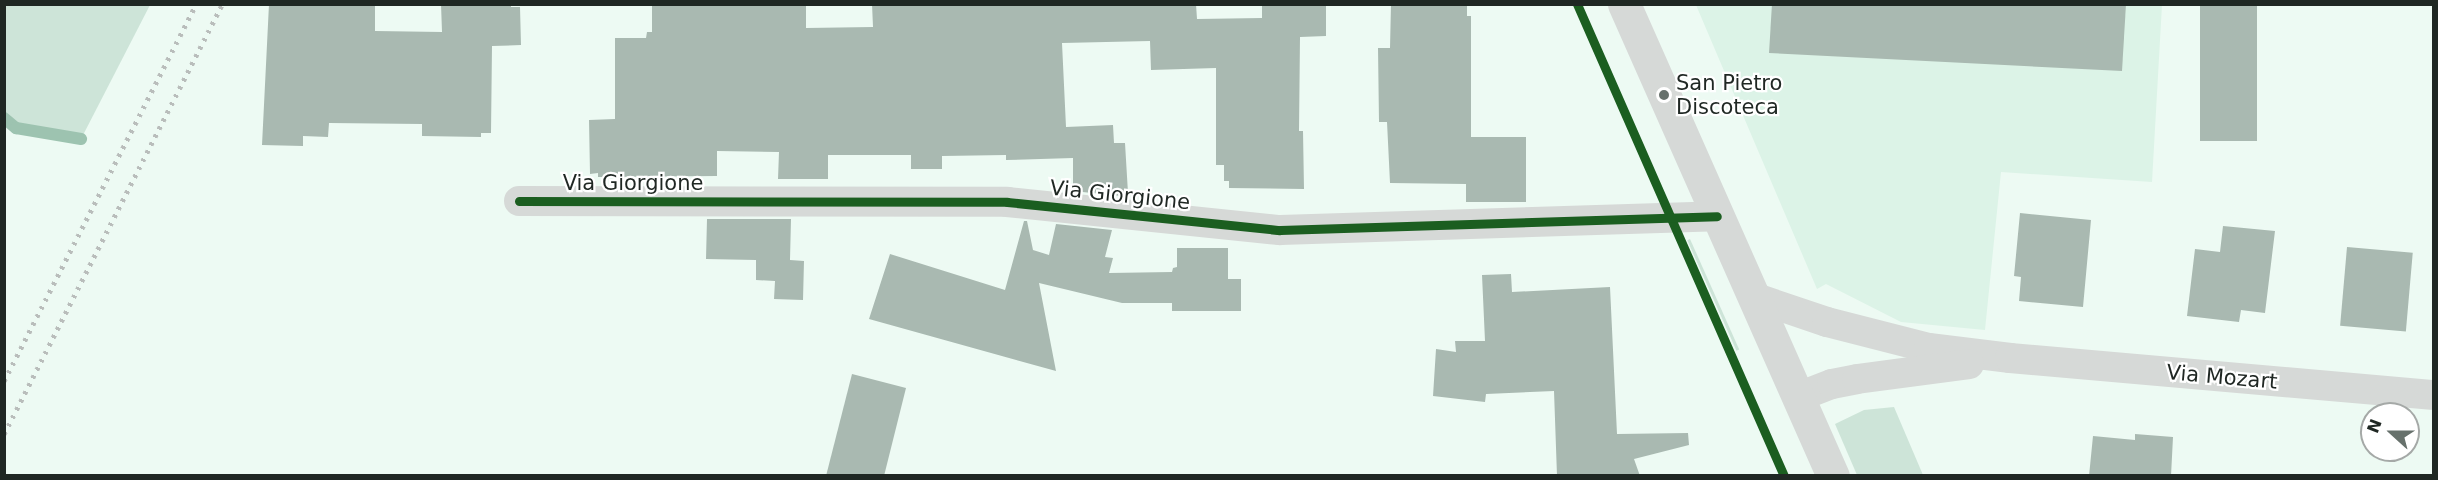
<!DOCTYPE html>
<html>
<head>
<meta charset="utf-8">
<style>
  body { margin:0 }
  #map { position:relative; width:2438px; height:480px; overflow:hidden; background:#edfaf3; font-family:"DejaVu Sans",sans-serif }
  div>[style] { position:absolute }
  .built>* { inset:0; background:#dcf3e7 }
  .green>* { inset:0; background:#cde4d8; transform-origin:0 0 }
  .stream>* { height:12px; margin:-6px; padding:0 6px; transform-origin:6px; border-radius:6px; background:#9dc3b0 }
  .building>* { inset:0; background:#a9b9b1; transform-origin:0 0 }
  .minor>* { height:30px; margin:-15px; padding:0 15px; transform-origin:15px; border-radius:15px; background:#d6d9d7 }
  .tertiary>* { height:33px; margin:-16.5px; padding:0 16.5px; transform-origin:16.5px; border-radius:16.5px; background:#d6d9d7 }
  .rail>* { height:4.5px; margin-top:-2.25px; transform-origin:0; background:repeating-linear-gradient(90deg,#b9bdbb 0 3px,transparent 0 9px) }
  .cycleway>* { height:9px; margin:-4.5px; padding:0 4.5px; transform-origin:4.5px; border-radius:4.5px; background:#1b5e20 }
  .dots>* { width:16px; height:16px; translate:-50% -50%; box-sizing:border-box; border:3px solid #fff; border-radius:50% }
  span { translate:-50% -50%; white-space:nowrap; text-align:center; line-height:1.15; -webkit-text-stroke:4.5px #fff; paint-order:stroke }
  .poi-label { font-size:21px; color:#1f2723 }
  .left { translate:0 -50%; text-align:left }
  .street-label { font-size:21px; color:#1f2723 }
  .frame { position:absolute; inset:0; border:6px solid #1f2723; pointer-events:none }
  .north { position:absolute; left:2360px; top:402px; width:60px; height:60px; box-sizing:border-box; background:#fff; border:2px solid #a5a9a7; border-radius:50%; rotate:291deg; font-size:16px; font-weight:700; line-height:24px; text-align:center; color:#1f2723 }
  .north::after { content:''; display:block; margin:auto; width:21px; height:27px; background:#67716c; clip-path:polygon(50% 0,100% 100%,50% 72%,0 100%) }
</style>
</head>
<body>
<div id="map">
  <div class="built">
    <div style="clip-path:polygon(1696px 5px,2162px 5px,2152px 182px,2001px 172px,1985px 330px,1901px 322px,1826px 284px,1817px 289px)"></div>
  </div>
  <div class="green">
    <div style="clip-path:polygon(5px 4px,150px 5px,81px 139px,16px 128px,5px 118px)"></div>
    <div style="left:1690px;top:239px;width:121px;height:3px;rotate:66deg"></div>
    <div style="clip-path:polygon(1894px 407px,1923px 475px,1857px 475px,1835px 424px,1864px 410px)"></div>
  </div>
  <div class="stream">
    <div style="left:4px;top:118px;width:16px;rotate:40deg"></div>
    <div style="left:16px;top:128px;width:66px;rotate:9.6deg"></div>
  </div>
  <div class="building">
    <div style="clip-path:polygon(269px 4px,375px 4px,375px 31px,442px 32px,441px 4px,511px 4px,511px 7px,520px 7px,521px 45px,492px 46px,491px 133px,481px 133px,481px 137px,422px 136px,422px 124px,329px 123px,328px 137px,303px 136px,303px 146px,262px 145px)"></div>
    <div style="clip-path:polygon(652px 4px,806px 4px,806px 28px,873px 27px,872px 4px,1196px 4px,1197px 19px,1262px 18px,1262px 4px,1326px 4px,1326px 36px,1300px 37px,1299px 131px,1303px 131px,1304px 189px,1229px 188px,1229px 181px,1224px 181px,1224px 165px,1216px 165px,1216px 68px,1151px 70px,1150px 41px,1062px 43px,1066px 127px,1113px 125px,1114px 143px,1125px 143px,1128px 193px,1122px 193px,1121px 196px,1073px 191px,1073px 158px,1006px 160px,1006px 155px,942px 156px,942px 169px,911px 169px,911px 155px,828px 155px,828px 179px,778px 179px,779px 152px,717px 151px,717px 176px,598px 177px,598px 173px,590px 174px,589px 120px,615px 119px,615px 38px,646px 38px,647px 32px,652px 32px)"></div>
    <div style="clip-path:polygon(1391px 4px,1467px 4px,1467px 16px,1471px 16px,1471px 137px,1526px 137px,1526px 202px,1466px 202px,1466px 184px,1390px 183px,1387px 122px,1379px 122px,1378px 48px,1390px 48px)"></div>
    <div style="clip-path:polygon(1772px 4px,2126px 4px,2122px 71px,1769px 53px)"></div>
    <div style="left:2200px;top:4px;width:57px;height:137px"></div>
    <div style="clip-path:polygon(2020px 213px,2091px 220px,2083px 307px,2019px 301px,2021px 277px,2014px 276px)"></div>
    <div style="clip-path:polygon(707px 219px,791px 219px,790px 260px,804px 261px,803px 300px,774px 299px,775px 281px,756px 280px,756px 260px,706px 259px)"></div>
    <div style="clip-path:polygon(1024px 221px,1027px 221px,1033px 250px,1049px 255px,1056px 224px,1112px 230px,1105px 257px,1113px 258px,1109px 273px,1172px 272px,1173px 268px,1177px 267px,1177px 248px,1228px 248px,1228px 279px,1241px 279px,1241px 311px,1172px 311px,1172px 303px,1122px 303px,1039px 283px,1056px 371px,869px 319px,890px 254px,1005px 290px)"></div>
    <div style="clip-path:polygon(2223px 226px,2275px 231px,2265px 313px,2241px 310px,2239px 322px,2187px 316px,2195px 249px,2220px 252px)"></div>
    <div style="left:2347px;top:247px;width:66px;height:79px;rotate:5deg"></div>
    <div style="clip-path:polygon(1511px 274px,1512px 292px,1610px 287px,1617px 434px,1688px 433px,1689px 445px,1634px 459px,1640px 476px,1557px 476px,1554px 391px,1486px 394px,1485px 402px,1433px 396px,1436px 349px,1456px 352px,1455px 341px,1485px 341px,1482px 275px)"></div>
    <div style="clip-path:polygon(852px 374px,906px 388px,884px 476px,826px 476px)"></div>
    <div style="clip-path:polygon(2135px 434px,2173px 437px,2171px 476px,2089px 476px,2093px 436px,2135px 440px)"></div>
  </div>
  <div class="minor">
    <div style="left:519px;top:201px;width:488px;rotate:0.1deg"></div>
    <div style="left:1007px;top:202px;width:274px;rotate:5.9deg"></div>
    <div style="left:1280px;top:230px;width:437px;rotate:-1.8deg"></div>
    <div style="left:1753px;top:297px;width:78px;rotate:18.7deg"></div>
    <div style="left:1827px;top:322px;width:105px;rotate:14.3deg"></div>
    <div style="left:1929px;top:348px;width:82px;rotate:7deg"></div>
    <div style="left:2010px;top:358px;width:426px;rotate:5deg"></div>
    <div style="left:1798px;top:397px;width:36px;rotate:-21deg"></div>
    <div style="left:1832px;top:384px;width:25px;rotate:-11deg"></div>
    <div style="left:1857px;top:379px;width:113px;rotate:-7.6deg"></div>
  </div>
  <div class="tertiary">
    <div style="left:1624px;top:4px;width:516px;rotate:66.12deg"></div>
  </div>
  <div class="rail">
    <div style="left:4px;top:381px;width:423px;rotate:-63deg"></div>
    <div style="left:4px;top:434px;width:482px;rotate:-63.1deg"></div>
  </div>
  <div class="cycleway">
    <div style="left:1577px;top:4px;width:515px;rotate:66.32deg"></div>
    <div style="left:519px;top:201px;width:488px;rotate:0.1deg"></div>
    <div style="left:1007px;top:202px;width:274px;rotate:5.9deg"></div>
    <div style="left:1280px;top:230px;width:437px;rotate:-1.8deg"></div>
  </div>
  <div class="dots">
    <div style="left:1664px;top:95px;background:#67716c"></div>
  </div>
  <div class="poi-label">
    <span class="left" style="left:1676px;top:95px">San Pietro<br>Discoteca</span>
  </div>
  <div class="street-label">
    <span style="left:633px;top:183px">Via Giorgione</span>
    <span style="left:1120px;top:195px;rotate:6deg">Via Giorgione</span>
    <span style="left:2222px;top:377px;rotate:5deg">Via Mozart</span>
  </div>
  <div class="frame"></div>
  <div class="north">N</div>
</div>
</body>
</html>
